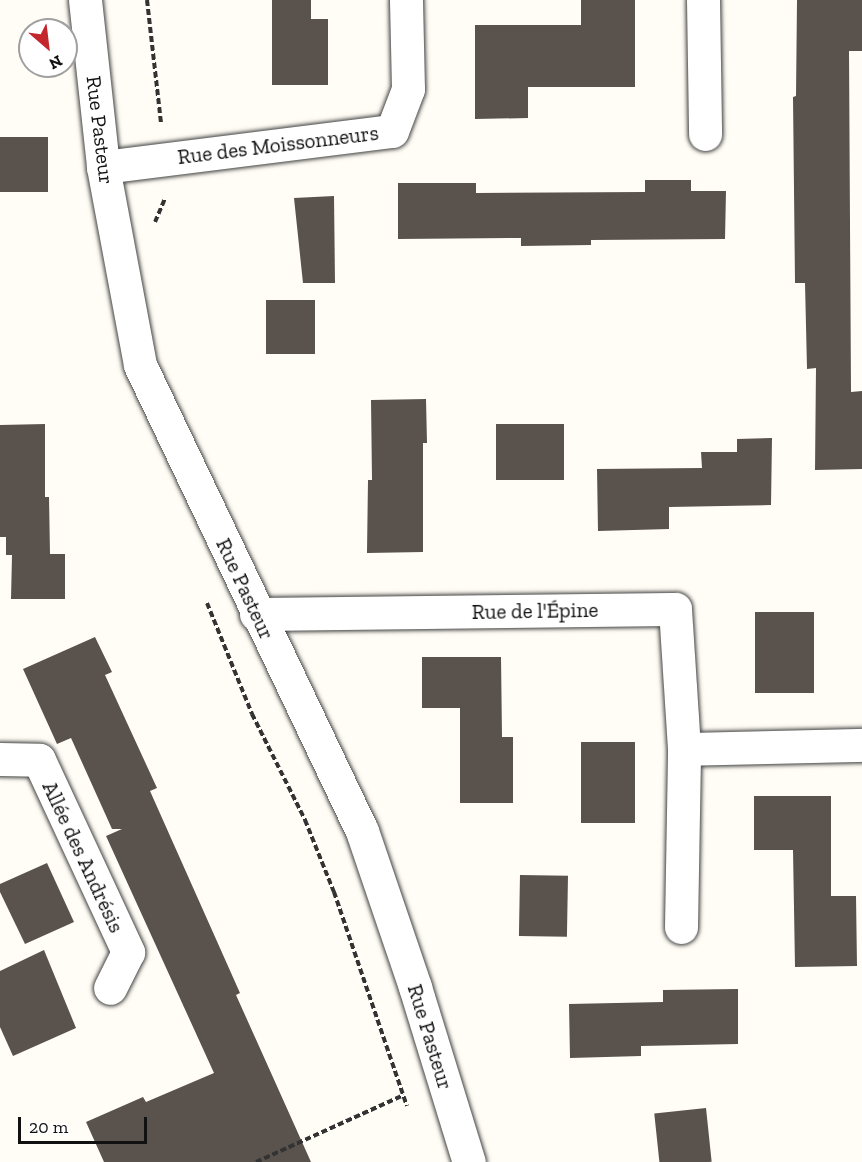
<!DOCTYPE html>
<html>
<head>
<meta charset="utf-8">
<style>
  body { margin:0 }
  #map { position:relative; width:862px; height:1162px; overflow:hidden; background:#fffdf5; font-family:"Zilla Slab",serif }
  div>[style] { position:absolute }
  .building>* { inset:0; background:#5a524d; transform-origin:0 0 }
  .path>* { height:4px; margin-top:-2px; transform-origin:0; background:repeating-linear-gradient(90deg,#333 0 6px,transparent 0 9px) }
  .roads { filter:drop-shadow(0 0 2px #444) drop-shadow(0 0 2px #444) }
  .minor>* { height:33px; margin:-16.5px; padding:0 16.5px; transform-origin:16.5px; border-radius:16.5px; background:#fff }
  span { translate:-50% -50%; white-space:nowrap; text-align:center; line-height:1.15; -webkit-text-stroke:6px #fff; paint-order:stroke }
  .street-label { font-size:21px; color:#111 }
  .north { position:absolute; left:18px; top:18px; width:60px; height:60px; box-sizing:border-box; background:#fff; border:2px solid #a0a0a0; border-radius:50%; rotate:152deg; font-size:16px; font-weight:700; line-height:24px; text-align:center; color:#111 }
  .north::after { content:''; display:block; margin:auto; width:21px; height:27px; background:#c4262e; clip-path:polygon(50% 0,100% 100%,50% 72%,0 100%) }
  .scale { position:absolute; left:18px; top:1117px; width:129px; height:27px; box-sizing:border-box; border:3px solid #111; border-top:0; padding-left:8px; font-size:18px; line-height:21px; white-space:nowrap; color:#111; -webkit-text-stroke:4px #fff; paint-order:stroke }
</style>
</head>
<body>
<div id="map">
  <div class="building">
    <div style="clip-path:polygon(272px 0,311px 0,311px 19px,328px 19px,328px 85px,272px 85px)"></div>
    <div style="clip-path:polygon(581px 0,635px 0,635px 87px,528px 87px,528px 118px,475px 119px,475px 25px,581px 25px)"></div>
    <div style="clip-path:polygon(797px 0,862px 0,862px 51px,849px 51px,851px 392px,862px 391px,862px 469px,815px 470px,816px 368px,807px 369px,805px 283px,795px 283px,793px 97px,796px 96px)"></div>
    <div style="left:0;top:137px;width:48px;height:55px"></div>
    <div style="clip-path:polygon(645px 180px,691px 180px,691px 191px,726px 191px,725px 239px,591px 240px,591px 245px,521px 246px,521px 238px,398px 239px,398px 183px,476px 183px,476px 193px,645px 192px)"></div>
    <div style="clip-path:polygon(334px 196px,335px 283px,303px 283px,294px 198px)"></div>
    <div style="left:266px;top:300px;width:49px;height:54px"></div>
    <div style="clip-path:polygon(426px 399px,427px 443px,423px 443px,423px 552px,367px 553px,368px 480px,372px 480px,371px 400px)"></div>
    <div style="clip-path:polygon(45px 424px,45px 497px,49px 497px,50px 554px,65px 554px,65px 599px,11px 599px,12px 555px,6px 555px,6px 537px,0 537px,0 425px)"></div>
    <div style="left:564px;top:424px;width:56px;height:68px;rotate:90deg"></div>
    <div style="clip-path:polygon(772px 438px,771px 505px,669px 507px,669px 529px,598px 531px,597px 469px,702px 468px,701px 452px,737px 452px,737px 439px)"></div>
    <div style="left:755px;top:612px;width:59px;height:81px"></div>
    <div style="clip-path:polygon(95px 637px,112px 672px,105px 675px,157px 788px,150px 791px,240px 993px,236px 995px,311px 1162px,104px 1162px,86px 1122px,143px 1097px,146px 1102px,214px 1073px,106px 836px,122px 829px,112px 829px,71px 738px,57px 744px,23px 669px)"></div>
    <div style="clip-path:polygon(422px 657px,501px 657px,502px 737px,513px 737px,513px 803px,460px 803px,460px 708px,422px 708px)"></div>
    <div style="left:581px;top:742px;width:54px;height:81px"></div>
    <div style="clip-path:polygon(754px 796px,831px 796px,831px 896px,856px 896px,857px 966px,795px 967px,793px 850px,754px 850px)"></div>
    <div style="clip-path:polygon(47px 863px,74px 922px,25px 944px,0 892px,0 884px)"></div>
    <div style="left:520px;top:875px;width:48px;height:61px;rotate:1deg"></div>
    <div style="clip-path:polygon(44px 950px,76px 1028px,13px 1056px,0 1027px,0 971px)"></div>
    <div style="clip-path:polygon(738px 989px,738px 1044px,641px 1046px,641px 1056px,570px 1058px,569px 1004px,663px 1002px,663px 990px)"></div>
    <div style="left:706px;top:1108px;width:54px;height:52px;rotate:84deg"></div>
  </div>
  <div class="path">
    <div style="left:147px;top:0;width:123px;rotate:83.5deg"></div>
    <div style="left:155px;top:222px;width:25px;rotate:-67deg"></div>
    <div style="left:207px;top:603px;width:120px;rotate:67.9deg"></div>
    <div style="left:252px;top:714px;width:119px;rotate:63.4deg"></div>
    <div style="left:305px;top:820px;width:78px;rotate:68.1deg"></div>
    <div style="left:334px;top:892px;width:226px;rotate:71.2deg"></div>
    <div style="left:256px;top:1162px;width:162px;rotate:-24.4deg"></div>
  </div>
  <div class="roads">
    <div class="minor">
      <div style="left:85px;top:0;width:168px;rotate:83.8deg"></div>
      <div style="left:103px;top:167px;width:201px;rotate:79.4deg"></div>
      <div style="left:140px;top:365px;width:516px;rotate:64.53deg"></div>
      <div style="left:362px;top:831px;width:165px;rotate:71.2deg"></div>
      <div style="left:415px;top:987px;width:183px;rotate:72.9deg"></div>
      <div style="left:703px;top:0;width:134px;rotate:89.1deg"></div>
      <div style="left:103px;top:167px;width:291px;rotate:-7.1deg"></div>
      <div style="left:392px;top:131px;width:45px;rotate:-69.1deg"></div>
      <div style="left:408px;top:89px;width:89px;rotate:-91.3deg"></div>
      <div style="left:256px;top:614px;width:419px;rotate:-0.7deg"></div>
      <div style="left:675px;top:609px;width:140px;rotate:86.3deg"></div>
      <div style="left:684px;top:749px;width:178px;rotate:-1.3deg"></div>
      <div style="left:0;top:759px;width:39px;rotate:1deg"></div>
      <div style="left:39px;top:760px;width:212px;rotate:65.1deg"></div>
      <div style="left:128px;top:952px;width:40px;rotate:116.6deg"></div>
      <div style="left:681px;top:927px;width:178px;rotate:-89deg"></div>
    </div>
  </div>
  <div class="street-label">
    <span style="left:100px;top:130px;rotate:83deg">Rue Pasteur</span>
    <span style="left:278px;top:145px;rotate:-7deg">Rue des Moissonneurs</span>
    <span style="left:245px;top:589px;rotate:65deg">Rue Pasteur</span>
    <span style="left:535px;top:611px;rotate:-1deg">Rue de l'Épine</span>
    <span style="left:83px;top:857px;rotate:65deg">Allée des Andrésis</span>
    <span style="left:430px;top:1037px;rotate:73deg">Rue Pasteur</span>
  </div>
  <div class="north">N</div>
  <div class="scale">20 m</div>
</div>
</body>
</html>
